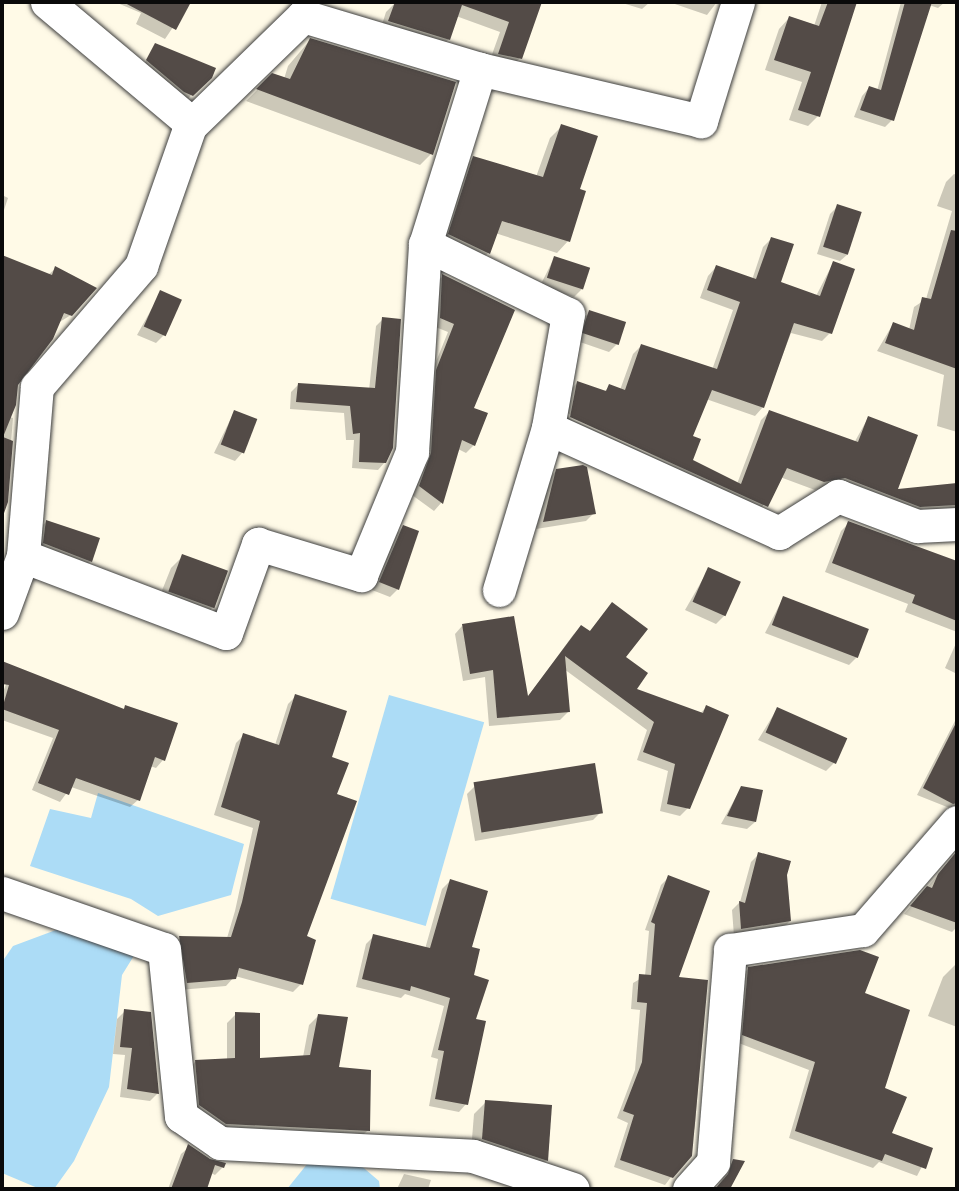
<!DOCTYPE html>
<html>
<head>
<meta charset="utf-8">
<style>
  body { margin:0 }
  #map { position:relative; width:959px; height:1191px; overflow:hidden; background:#fffae7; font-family:Merriweather,serif }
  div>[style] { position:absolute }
  .water>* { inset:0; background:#acdcf6; transform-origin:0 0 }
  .shadow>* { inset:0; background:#0003 }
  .building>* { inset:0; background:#534b47; transform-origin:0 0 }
  .roads { filter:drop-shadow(0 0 2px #3d3d3d) drop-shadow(0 0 2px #3d3d3d) }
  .minor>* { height:33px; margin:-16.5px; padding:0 16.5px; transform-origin:16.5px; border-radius:16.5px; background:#fff }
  span { translate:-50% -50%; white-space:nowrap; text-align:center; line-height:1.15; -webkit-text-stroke:7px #fff; paint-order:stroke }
  .frame { position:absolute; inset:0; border:4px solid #0a0a0a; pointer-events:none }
</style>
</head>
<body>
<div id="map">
  <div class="water">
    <div style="left:389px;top:695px;width:99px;height:212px;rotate:16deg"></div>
    <div style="clip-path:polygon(98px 793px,244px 844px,231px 895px,158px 916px,131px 899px,30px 866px,50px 809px,91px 818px)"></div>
    <div style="clip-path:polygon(72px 924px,135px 954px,122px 975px,109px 1087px,74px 1161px,54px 1189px,40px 1189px,2px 1173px,2px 962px,13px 946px)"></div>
    <div style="clip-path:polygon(352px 1158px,379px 1181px,380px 1189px,287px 1189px,308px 1163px)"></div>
  </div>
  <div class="shadow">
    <div style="clip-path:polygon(115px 2px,190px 2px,165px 39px,136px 24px,141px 13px)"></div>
    <div style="clip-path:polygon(396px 2px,407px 6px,409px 2px,539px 3px,520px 58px,510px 68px,489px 63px,500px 32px,456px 16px,449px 39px,439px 49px,380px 31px,386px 12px)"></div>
    <div style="clip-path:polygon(619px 2px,650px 2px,642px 9px)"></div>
    <div style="clip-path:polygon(669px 2px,717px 2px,707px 15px)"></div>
    <div style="clip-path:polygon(822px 2px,856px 2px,818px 116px,808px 126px,789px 120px,802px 82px,765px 70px,779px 29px,789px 18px,814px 26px)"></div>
    <div style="clip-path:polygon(901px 2px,945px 2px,938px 8px,929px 5px,892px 120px,885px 127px,854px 117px,862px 96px,869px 88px,877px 91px)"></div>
    <div style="clip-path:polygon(310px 40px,431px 154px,420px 165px,246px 101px,272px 75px,284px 79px,288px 66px)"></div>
    <div style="clip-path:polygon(156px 45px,191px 95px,188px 99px,144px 64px)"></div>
    <div style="clip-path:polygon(562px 126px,577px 190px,568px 241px,557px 253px,495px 233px,488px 253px,477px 265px,438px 246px,462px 170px,473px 158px,536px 177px,550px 138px)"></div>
    <div style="clip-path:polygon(954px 174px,957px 175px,957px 432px,937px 426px,944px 375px,877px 351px,893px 324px,909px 330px,914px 307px,926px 299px,952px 211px,937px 206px,946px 182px)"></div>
    <div style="clip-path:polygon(2px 195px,8px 198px,2px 216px)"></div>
    <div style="clip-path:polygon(838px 206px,848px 254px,840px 261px,817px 254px,830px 214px)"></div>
    <div style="clip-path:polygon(771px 239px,779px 283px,816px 296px,833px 263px,830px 333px,822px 341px,791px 333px,763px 407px,755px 416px,706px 399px,691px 437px,691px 460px,737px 484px,761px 420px,769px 412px,854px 443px,868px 418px,896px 491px,957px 484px,957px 515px,911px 514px,835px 485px,815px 490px,780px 477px,758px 514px,562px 425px,564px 416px,685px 471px,565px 412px,569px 391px,577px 383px,604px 392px,609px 387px,620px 390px,633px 354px,641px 346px,712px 370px,733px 310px,700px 298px,708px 276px,716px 267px,752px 280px,763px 247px)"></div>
    <div style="clip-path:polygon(2px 257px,48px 275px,56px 268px,71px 315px,58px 323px,20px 374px,10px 417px,13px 418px,7px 492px,2px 498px)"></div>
    <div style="clip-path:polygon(554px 258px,582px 289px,574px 297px,540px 286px)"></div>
    <div style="clip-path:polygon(443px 276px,513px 310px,472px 409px,474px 445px,466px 453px,458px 449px,441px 503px,434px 511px,412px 495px,429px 379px,448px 332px,433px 326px,435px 284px)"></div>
    <div style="clip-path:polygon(161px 292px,164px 335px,156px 343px,137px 335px)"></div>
    <div style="clip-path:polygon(590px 312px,617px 344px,609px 352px,577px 341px,582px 320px)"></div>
    <div style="clip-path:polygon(383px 319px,385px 462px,378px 470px,352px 468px,354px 440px,346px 440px,344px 413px,290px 409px,291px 392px,298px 385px,369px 390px,376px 326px)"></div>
    <div style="clip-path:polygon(234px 412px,242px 453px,235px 461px,214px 453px)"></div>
    <div style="clip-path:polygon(556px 471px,594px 513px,586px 521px,536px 529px,548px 479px)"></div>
    <div style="clip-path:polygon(46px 522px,91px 561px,83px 569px,36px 551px,38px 530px)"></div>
    <div style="clip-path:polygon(849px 523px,957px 564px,957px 632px,905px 612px,908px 604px,825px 572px,841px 531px)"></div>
    <div style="clip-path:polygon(403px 527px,398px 589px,390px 597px,372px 590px,395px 535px)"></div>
    <div style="clip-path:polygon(183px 556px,213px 607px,201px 619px,157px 603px,171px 568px)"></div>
    <div style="clip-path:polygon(708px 570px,724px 616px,716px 624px,685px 610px)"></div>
    <div style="clip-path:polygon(783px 598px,857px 657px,849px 665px,765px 633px)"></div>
    <div style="clip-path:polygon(612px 604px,634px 690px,700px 714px,706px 707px,688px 808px,680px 816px,660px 811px,668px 771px,637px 760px,647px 730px,564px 669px,568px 712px,560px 720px,489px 726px,485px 677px,463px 681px,455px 634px,462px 626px,527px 698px,573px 635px,581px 627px,589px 632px)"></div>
    <div style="clip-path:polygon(957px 641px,957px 674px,945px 668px)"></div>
    <div style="clip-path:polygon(9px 676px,122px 710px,126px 707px,163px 760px,156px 768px,150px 766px,138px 800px,130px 807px,71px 787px,60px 802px,32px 790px,53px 738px,2px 720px,2px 695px)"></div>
    <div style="clip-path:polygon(296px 696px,330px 758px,335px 795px,305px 938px,301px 984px,293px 992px,235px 976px,226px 986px,179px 990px,172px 946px,180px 938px,227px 938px,235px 911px,253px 828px,214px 815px,236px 743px,244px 735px,275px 745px,288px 704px)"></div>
    <div style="clip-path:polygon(777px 709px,834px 763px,826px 771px,758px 740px)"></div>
    <div style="clip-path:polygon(957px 717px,957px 811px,917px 795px)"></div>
    <div style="clip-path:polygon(475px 786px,601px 812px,593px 820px,475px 841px,467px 794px)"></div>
    <div style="clip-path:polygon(741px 788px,755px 822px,747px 829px,721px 824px)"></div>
    <div style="clip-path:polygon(957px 853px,957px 927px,952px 932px,904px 914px)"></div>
    <div style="clip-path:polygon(759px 854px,786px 875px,790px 921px,782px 929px,734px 936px,732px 910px,740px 902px,751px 862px)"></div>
    <div style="clip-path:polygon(669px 877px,676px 979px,706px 981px,695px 1126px,688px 1155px,665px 1185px,614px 1167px,628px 1123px,617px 1118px,635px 1070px,640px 1010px,631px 1009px,633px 983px,645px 976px,649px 931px,645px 930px,661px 885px)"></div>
    <div style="clip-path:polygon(450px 881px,470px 948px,474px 1020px,466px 1104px,459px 1112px,429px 1106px,438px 1059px,431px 1057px,444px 1006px,405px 994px,401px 998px,356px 987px,366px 944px,374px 936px,425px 949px,442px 889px)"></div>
    <div style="clip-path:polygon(955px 965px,957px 966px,957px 1027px,928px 1016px,943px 977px)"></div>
    <div style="clip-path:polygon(749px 968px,863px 995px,890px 1134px,931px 1149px,917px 1176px,879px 1162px,873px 1168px,789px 1138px,809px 1070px,736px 1042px,741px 976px)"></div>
    <div style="clip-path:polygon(125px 1011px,158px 1093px,150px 1101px,120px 1097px,125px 1055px,113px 1054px,117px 1019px)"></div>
    <div style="clip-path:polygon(236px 1014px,258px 1059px,303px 1057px,309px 1025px,318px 1016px,337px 1069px,368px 1130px,359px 1139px,217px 1132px,191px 1114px,186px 1071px,195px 1062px,227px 1060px,227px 1023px)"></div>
    <div style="clip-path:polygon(486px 1102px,547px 1160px,535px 1172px,471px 1151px,474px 1114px)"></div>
    <div style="clip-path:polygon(189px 1147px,223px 1167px,215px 1175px,211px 1173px,205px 1189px,168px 1189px,181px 1154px)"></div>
    <div style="clip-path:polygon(733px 1161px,742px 1162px,728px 1189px,716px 1189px)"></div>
    <div style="clip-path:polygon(404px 1174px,431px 1180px,428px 1189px,397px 1189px)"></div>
  </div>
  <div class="building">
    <div style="clip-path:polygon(123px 2px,191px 2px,176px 30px)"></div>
    <div style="clip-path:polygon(395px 2px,542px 2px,522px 59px,498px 54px,509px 22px,462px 5px,450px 40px,388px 21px)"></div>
    <div style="clip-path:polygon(828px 2px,857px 2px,820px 117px,798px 110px,811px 72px,774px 60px,789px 16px,819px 26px)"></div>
    <div style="clip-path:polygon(905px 2px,932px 2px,894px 121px,860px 110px,869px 86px,881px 90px)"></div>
    <div style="clip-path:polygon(310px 38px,456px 82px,433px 155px,256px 89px,272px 73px,290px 79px)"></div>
    <div style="clip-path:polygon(155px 43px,216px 68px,212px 78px,193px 96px,184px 92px,146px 60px)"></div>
    <div style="clip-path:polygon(561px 124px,598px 136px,580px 189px,586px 191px,570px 242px,502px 221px,490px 254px,448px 234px,473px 156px,543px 177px)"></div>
    <div style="left:837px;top:204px;width:26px;height:45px;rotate:18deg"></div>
    <div style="clip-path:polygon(951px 230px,957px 231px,957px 369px,885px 343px,893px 322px,914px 330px,922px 297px,931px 299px)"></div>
    <div style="clip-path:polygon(771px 237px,794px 244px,781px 282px,820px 296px,833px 261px,855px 269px,832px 334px,794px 323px,764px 408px,712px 390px,693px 436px,701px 439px,693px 460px,741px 484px,769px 410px,858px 442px,868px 416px,918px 435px,898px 489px,957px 483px,957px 505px,920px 507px,845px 478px,824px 482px,787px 468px,768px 507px,570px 417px,577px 381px,606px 391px,609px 384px,625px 390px,641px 344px,717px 369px,740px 302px,707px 290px,716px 265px,756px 279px)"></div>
    <div style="clip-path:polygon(2px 255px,52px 275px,55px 266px,97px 288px,72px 316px,64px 313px,53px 339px,18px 385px,16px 405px,3px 437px,13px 441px,8px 502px,3px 516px)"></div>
    <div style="left:554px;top:256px;width:38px;height:23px;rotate:18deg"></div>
    <div style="clip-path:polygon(442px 274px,515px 310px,474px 408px,488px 413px,475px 446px,462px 440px,443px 504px,419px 486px,431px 453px,436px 370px,454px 324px,440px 318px)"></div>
    <div style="left:160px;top:290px;width:24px;height:40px;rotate:24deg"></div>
    <div style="left:589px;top:310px;width:39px;height:24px;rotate:18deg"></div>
    <div style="clip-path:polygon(382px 317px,401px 319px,393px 448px,386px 463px,359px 462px,360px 433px,353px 434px,350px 406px,296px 402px,298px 383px,375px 388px)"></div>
    <div style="left:234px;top:410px;width:25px;height:37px;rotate:21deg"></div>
    <div style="clip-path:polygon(583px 465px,587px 467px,596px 514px,543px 522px,556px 469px)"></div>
    <div style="clip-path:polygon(46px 520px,100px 538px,92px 562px,43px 543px)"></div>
    <div style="clip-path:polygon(848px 521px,957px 561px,957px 621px,912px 603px,915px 595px,832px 563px)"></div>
    <div style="clip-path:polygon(403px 525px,419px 531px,399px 590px,379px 582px)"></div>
    <div style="left:182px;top:554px;width:49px;height:40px;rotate:20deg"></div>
    <div style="left:708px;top:567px;width:36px;height:38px;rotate:24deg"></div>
    <div style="left:783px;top:596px;width:92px;height:31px;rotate:21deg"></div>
    <div style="clip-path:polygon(612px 602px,648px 629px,626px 657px,648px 673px,637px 689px,703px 713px,706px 705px,729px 715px,690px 809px,667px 804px,675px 764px,643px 752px,654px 722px,565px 656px,570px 712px,497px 718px,493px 670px,470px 674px,462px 624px,514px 616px,528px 696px,581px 625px,590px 631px)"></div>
    <div style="clip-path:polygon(2px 661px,124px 709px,125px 705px,178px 723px,165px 761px,155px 757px,140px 801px,76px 778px,69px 795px,38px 783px,59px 730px,2px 709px,9px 685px,2px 684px)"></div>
    <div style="clip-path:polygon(295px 694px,347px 711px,332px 757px,349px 763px,337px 794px,357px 801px,307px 936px,316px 940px,303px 985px,239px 968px,236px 979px,187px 983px,179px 936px,231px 937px,242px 902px,260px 821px,221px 807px,243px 733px,279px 745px)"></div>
    <div style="left:777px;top:707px;width:77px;height:28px;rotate:24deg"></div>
    <div style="clip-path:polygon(957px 721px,957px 803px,953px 804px,923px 788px)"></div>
    <div style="left:595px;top:763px;width:51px;height:123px;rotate:81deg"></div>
    <div style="clip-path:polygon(741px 786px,763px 790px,756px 822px,727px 816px)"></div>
    <div style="clip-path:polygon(957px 851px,957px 923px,910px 906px,927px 886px,932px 888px,938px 874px)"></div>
    <div style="clip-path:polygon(758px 852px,791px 861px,787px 875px,791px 921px,741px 929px,739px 901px,745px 903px)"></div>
    <div style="clip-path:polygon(668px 875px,710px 891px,679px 977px,708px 980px,692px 1156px,673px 1178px,620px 1160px,634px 1115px,623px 1111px,642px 1062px,647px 1003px,637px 1002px,639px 974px,651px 975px,655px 924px,651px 922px)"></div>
    <div style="clip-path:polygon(450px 879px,488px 891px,472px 947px,480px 949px,474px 975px,489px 980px,476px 1019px,486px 1021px,468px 1105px,435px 1099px,444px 1051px,438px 1050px,450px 998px,411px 986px,410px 991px,362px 979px,373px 934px,430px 948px)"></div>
    <div style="clip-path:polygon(860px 950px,879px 957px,865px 993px,910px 1010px,885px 1088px,907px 1097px,892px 1133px,933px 1148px,926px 1169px,885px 1154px,882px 1161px,795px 1131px,815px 1062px,742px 1035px,748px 967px)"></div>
    <div style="clip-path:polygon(124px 1009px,151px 1012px,159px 1094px,127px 1089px,132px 1048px,120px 1047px)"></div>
    <div style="clip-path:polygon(235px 1012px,260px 1013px,260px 1058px,310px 1055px,318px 1014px,348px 1017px,339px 1067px,371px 1070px,370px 1131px,226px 1124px,199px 1105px,195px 1060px,235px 1058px)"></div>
    <div style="clip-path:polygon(485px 1100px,552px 1105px,548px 1161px,482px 1139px)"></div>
    <div style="clip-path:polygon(188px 1144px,210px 1159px,226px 1163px,224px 1168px,215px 1165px,207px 1189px,171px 1189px)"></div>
    <div style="clip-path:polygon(733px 1159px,745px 1161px,730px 1189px,715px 1189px,728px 1174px)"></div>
  </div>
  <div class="roads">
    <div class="minor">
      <div style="left:738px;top:2px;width:125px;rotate:107.3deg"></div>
      <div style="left:701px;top:121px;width:227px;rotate:-166.8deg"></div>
      <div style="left:480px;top:69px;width:183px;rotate:107.4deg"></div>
      <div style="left:425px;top:244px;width:159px;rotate:26.1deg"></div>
      <div style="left:568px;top:314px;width:116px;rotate:100deg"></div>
      <div style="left:548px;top:428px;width:254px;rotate:24.4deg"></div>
      <div style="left:779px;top:533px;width:70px;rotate:-32.1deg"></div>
      <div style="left:838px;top:496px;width:85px;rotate:20.8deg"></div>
      <div style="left:917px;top:526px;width:40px;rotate:-2.9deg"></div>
      <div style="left:190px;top:126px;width:158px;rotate:-44.2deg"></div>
      <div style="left:303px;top:16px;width:185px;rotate:16.7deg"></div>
      <div style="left:23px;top:556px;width:217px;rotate:20.8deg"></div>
      <div style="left:226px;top:633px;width:95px;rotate:-70.2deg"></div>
      <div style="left:258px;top:544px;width:108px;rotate:16.8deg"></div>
      <div style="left:361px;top:575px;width:133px;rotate:-67.5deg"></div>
      <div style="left:412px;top:452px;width:208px;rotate:-86.4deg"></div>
      <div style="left:499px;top:590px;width:169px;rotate:-73.2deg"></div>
      <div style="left:2px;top:613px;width:61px;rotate:-69.8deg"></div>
      <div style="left:23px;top:556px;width:170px;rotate:-85.3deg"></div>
      <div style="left:37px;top:387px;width:160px;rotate:-49.3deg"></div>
      <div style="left:141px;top:266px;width:151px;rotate:-70.7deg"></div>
      <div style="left:191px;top:123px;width:188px;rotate:-140deg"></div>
      <div style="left:2px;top:893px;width:171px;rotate:19.1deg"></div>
      <div style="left:164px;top:949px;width:168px;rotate:84.2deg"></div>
      <div style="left:181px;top:1116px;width:47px;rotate:34.7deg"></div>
      <div style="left:220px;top:1143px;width:253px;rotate:2.9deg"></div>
      <div style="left:473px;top:1156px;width:105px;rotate:18.3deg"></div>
      <div style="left:689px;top:1189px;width:36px;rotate:-48deg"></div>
      <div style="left:713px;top:1162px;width:213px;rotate:-85.4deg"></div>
      <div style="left:730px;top:950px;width:134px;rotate:-8.6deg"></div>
      <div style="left:863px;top:930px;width:143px;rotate:-49deg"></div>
    </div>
  </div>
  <div class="frame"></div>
</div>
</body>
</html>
